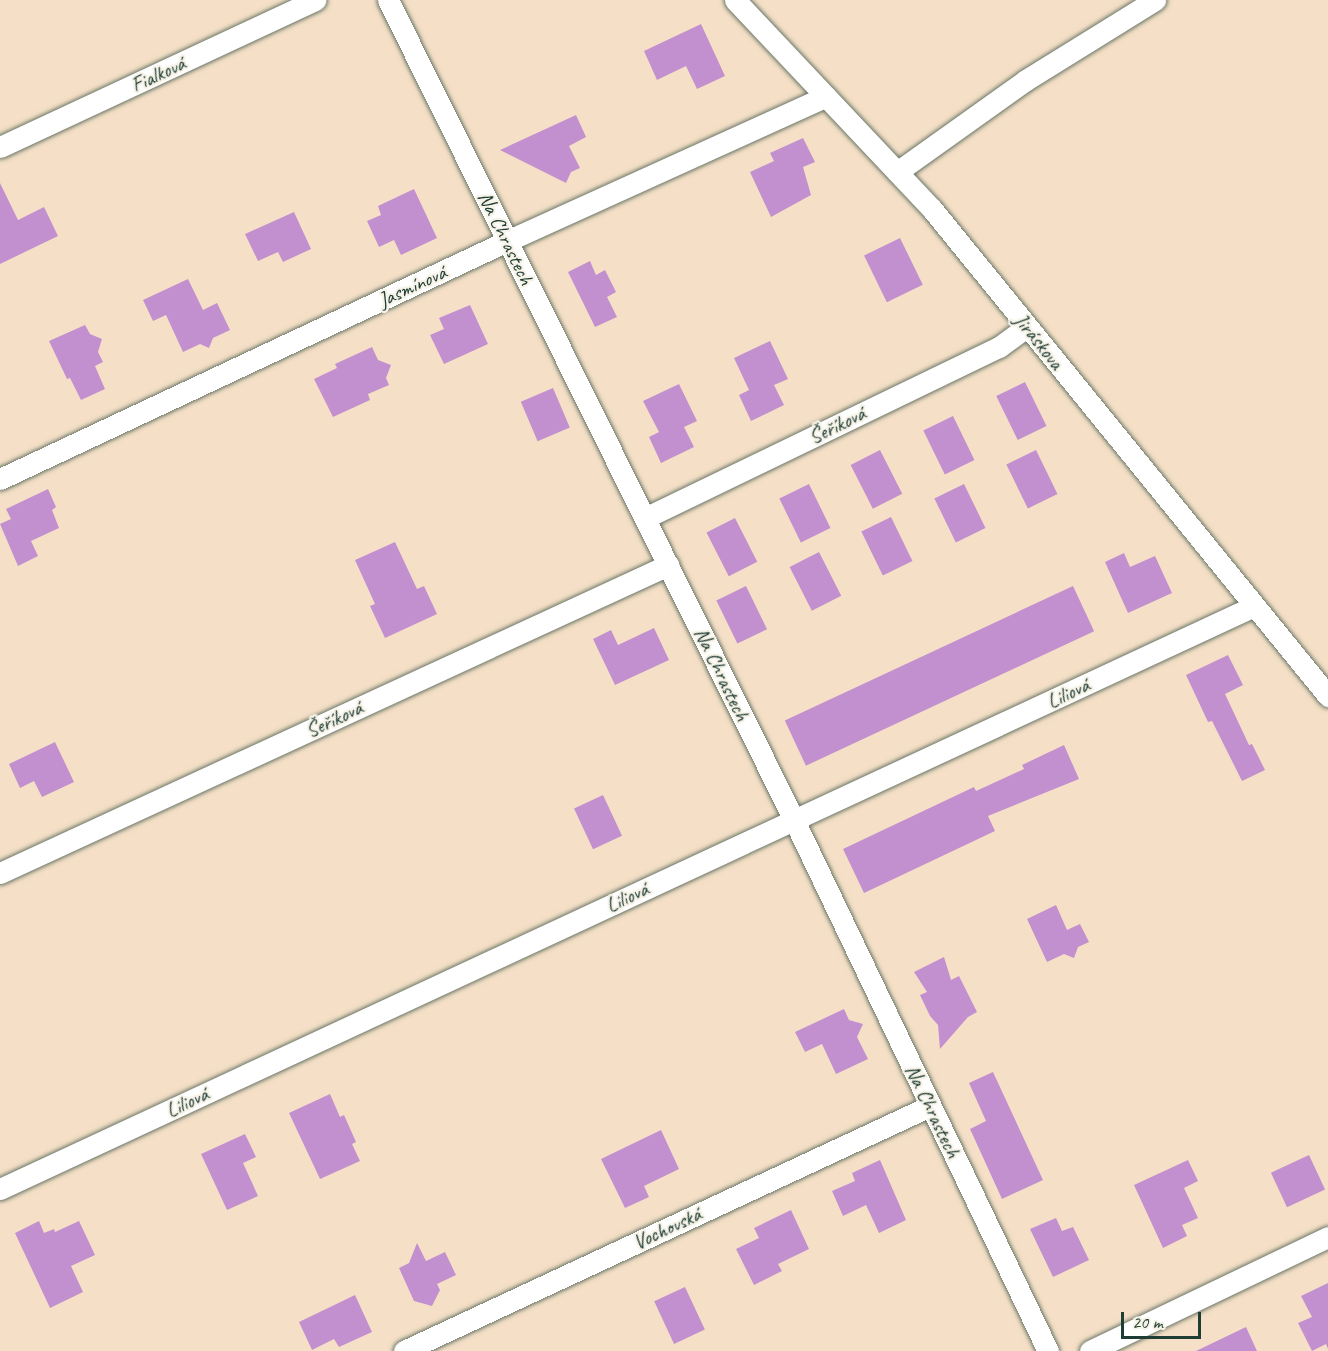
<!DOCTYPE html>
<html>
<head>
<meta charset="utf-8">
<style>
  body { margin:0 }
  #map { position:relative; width:1328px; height:1351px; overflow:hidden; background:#f5e0c7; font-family:Caveat,sans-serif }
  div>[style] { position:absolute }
  .building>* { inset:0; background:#c290cf; transform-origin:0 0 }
  .roads { filter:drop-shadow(0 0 2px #6a7667) drop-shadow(0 0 2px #6a7667) }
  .minor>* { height:21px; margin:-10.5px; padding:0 10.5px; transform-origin:10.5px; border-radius:10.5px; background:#fff }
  span { translate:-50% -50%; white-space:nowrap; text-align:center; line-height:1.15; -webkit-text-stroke:4.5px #f7f3e8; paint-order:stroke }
  .street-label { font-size:21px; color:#1f3d34 }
  .scale { position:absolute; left:1121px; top:1312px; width:80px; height:27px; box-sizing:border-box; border:3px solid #1f3d34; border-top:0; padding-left:8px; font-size:18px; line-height:21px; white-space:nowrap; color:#1f3d34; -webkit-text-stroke:4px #f7f3e8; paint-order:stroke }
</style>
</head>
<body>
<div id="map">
  <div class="building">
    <div style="clip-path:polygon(701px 24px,725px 76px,697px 89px,686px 66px,657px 80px,644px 51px)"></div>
    <div style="clip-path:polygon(576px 115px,586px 137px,569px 146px,580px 168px,571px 172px,566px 183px,500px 150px)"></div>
    <div style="clip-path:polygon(803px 138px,815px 162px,803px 167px,811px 195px,771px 217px,750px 172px,774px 161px,770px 153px)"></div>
    <div style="clip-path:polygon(0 183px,18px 220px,44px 207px,58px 236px,0 264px)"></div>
    <div style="clip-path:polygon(414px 189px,437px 238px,401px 255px,394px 240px,379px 247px,367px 221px,381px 215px,378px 206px)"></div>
    <div style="clip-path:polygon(294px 212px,311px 249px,283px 262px,278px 252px,258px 261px,245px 234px)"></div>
    <div style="left:900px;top:238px;width:52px;height:40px;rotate:64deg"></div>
    <div style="clip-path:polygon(590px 261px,596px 275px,605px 270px,616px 292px,607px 297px,617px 317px,595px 327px,568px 272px)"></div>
    <div style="clip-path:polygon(188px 279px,203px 310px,217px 303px,230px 330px,213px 338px,209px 348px,200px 344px,183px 352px,166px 315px,153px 321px,143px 300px)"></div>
    <div style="clip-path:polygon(470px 305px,488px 344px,444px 364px,430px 335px,444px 329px,439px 318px)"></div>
    <div style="clip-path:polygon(85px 325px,90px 334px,102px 339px,98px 352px,103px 362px,95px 366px,105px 389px,81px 400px,70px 378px,67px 379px,49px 341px)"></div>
    <div style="clip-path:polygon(770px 341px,788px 379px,774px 385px,784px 405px,751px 421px,739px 395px,749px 390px,734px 358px)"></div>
    <div style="clip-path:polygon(372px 347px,378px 360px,391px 365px,386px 378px,389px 385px,368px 394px,370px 400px,333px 417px,314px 379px,337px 368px,335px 364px)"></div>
    <div style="left:1025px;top:382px;width:49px;height:32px;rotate:64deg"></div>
    <div style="clip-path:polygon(679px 384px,697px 421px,684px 427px,694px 447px,661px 463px,649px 437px,659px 432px,643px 401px)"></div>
    <div style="left:553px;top:388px;width:43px;height:35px;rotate:67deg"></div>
    <div style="left:953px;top:416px;width:49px;height:33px;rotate:64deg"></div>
    <div style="left:880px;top:450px;width:49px;height:33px;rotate:63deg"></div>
    <div style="left:1036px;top:450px;width:49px;height:33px;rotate:64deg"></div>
    <div style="left:809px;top:484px;width:49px;height:33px;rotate:64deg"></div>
    <div style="left:964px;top:484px;width:49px;height:33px;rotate:64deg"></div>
    <div style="clip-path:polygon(48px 489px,56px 507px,52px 510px,59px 528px,31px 541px,38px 556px,18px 566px,0 524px,11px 519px,6px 509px)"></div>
    <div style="left:891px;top:517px;width:49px;height:33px;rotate:64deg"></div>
    <div style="left:735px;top:518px;width:49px;height:32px;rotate:63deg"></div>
    <div style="clip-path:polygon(395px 542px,417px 589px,424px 586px,437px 614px,385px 638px,370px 606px,375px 604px,355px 560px)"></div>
    <div style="left:819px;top:552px;width:49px;height:33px;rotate:63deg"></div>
    <div style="clip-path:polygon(1124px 553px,1130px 567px,1155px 556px,1172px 593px,1128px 613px,1105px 562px)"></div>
    <div style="left:746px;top:586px;width:48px;height:33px;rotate:64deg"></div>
    <div style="left:1073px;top:586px;width:50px;height:318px;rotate:65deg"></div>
    <div style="clip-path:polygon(654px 628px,669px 660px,615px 685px,593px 639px,611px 630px,618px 645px)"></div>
    <div style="clip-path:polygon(1228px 655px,1243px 685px,1225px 694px,1249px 745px,1252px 744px,1265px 770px,1242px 781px,1212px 721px,1208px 722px,1186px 675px)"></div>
    <div style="clip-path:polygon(55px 742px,74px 782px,42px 797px,34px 781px,20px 788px,9px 764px)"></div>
    <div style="clip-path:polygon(1064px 745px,1079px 779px,988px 816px,995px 831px,864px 893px,843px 849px,974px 787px,976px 791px,1024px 769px,1022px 765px)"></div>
    <div style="left:603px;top:795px;width:45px;height:32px;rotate:65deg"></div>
    <div style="clip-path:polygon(1056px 905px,1067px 930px,1080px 924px,1089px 942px,1078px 947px,1074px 958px,1064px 954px,1047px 962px,1027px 919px)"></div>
    <div style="clip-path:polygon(944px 957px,951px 980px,959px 976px,977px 1012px,968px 1017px,940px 1049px,938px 1025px,930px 1016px,920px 995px,927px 992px,914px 972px)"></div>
    <div style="clip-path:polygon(844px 1009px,849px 1020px,863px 1024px,857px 1037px,868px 1059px,836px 1074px,822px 1044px,805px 1052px,795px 1032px)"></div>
    <div style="clip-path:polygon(993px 1072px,1043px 1180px,1002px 1199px,970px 1129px,986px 1121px,969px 1083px)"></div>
    <div style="clip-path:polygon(330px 1094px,340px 1117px,344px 1115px,356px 1142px,352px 1144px,360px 1161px,320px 1179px,289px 1113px)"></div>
    <div style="clip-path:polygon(661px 1130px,679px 1169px,644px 1186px,649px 1197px,625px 1208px,601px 1159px)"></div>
    <div style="clip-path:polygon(245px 1134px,256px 1157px,243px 1163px,258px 1196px,227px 1210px,201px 1154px)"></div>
    <div style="left:1309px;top:1155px;width:38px;height:42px;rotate:65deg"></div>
    <div style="clip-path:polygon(880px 1160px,906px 1220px,879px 1233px,866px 1205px,843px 1216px,832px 1191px,855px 1181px,852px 1173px)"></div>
    <div style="clip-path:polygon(1188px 1160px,1198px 1181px,1184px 1188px,1198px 1218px,1182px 1225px,1187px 1236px,1163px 1248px,1134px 1185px)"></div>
    <div style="clip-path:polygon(791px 1210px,809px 1249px,778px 1264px,782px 1271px,754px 1285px,736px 1249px,759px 1238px,754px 1228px)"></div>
    <div style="clip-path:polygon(1056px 1218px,1062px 1231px,1073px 1227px,1089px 1260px,1053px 1277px,1030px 1229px)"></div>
    <div style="clip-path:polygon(39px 1221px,44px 1233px,54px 1229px,55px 1232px,79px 1221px,95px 1255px,71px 1266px,83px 1292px,50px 1308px,15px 1233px)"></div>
    <div style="clip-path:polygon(417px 1243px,426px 1261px,445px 1252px,456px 1275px,437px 1284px,440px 1290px,432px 1306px,414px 1301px,399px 1268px,409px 1263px)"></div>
    <div style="clip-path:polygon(1328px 1283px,1328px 1349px,1326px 1344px,1312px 1351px,1298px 1323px,1312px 1317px,1301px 1296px)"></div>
    <div style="left:685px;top:1287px;width:47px;height:34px;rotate:65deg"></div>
    <div style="clip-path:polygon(355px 1295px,372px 1332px,339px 1347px,334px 1339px,312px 1350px,299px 1322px)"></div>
    <div style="clip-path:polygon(1246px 1327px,1257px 1351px,1196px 1351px)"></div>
  </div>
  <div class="roads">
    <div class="minor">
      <div style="left:388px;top:0;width:915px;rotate:63.66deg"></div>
      <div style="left:794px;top:820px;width:589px;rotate:64.44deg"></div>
      <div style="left:735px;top:0;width:287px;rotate:46.7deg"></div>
      <div style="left:932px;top:209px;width:628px;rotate:50.88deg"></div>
      <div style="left:0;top:147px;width:348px;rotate:-25deg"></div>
      <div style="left:897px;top:172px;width:158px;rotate:-35.5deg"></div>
      <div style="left:1026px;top:80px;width:152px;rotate:-31.8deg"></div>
      <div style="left:0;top:479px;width:560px;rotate:-25.15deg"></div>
      <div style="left:507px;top:241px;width:350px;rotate:-24.4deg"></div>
      <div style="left:645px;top:518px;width:393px;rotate:-25.8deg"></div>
      <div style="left:999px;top:347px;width:34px;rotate:-36deg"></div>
      <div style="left:0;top:873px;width:736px;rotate:-24.75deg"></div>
      <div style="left:0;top:1189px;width:1383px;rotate:-24.93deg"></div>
      <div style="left:404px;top:1351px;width:580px;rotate:-24.98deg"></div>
      <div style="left:1090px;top:1351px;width:264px;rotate:-25.6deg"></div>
    </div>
  </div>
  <div class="street-label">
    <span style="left:158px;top:74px;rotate:-25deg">Fialková</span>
    <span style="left:506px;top:238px;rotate:64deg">Na Chrastech</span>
    <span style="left:412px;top:286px;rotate:-25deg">Jasmínová</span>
    <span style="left:1039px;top:341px;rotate:51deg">Jiráskova</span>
    <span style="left:837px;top:425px;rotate:-26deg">Šeříková</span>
    <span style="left:722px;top:674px;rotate:64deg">Na Chrastech</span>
    <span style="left:1068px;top:693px;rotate:-25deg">Liliová</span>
    <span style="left:334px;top:719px;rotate:-25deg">Šeříková</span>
    <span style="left:627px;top:897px;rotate:-25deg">Liliová</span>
    <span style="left:187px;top:1102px;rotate:-25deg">Liliová</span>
    <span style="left:933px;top:1111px;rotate:64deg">Na Chrastech</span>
    <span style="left:667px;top:1228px;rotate:-25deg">Vochovská</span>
  </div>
  <div class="scale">20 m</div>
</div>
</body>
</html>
